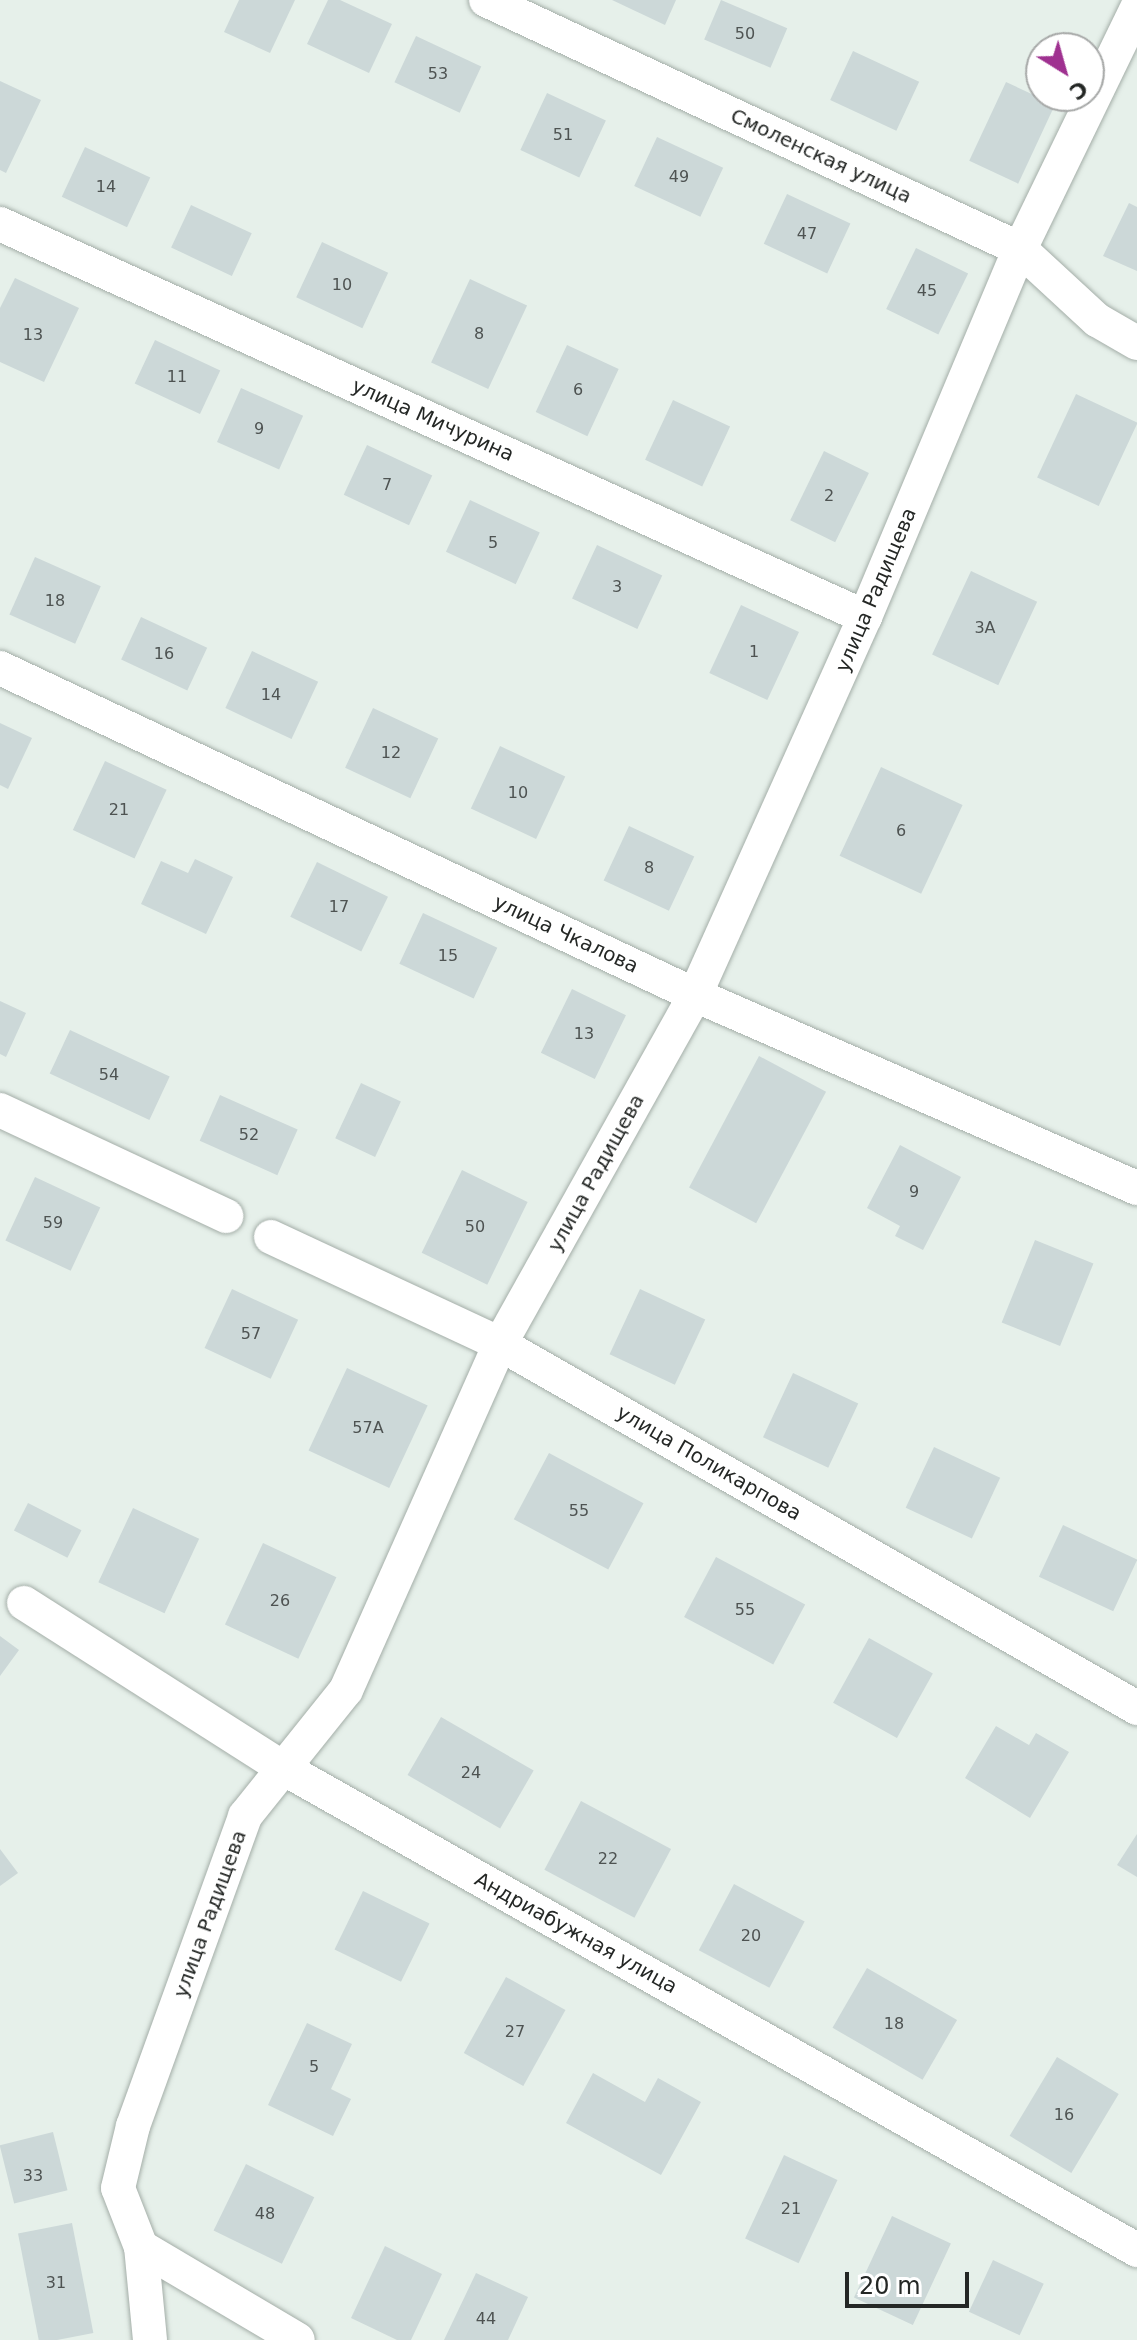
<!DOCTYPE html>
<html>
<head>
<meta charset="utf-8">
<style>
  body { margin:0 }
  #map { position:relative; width:1137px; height:2340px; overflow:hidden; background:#e6f0ea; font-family:"DejaVu Sans",sans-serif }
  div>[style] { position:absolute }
  .building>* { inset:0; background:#ccd8d8; transform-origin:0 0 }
  .roads { filter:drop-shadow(0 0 2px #a4aea8) drop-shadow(0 0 2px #a4aea8) }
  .street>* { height:34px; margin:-17px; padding:0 17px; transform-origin:17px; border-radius:17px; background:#fff }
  span { translate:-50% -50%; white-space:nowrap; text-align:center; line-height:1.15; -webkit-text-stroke:6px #fff; paint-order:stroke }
  .number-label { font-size:16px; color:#4e5352 }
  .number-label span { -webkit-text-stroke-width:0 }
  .street-label { font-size:20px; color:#242725 }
  .north { position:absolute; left:1025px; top:32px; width:80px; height:80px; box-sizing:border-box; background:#fff; border:2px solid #a7a9a8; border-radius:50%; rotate:143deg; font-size:22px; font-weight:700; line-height:32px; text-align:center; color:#242725 }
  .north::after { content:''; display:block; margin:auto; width:28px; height:36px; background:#9f3190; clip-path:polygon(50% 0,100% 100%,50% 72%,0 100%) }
  .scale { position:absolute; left:845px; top:2272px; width:124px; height:36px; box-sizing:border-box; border:4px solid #242725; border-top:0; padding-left:10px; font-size:24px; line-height:28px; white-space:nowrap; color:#242725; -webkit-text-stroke:6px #fff; paint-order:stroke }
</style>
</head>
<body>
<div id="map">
  <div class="building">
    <div style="clip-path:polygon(239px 0,295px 0,270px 53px,224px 32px)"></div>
    <div style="clip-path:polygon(328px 0,340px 0,392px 24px,369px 73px,307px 44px)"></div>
    <div style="clip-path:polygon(612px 0,676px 0,665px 25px)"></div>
    <div style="left:721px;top:0;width:72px;height:43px;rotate:23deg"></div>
    <div style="left:416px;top:36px;width:72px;height:51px;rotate:25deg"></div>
    <div style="left:853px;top:51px;width:73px;height:54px;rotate:25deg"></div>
    <div style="clip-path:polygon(0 81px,41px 100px,6px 173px,0 170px)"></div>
    <div style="left:1006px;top:82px;width:54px;height:87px;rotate:25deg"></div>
    <div style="left:547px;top:93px;width:65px;height:63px;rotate:25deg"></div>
    <div style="left:657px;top:137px;width:73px;height:54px;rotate:25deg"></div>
    <div style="left:85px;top:147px;width:72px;height:55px;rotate:25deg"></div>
    <div style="left:787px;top:194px;width:70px;height:55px;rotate:25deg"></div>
    <div style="clip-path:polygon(1129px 203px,1137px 207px,1137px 271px,1103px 256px)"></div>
    <div style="left:191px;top:205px;width:67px;height:47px;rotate:25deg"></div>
    <div style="left:322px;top:242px;width:73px;height:61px;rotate:25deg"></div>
    <div style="left:916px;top:248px;width:58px;height:68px;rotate:26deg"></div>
    <div style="clip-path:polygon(15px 278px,79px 308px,44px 382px,0 362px,0 308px)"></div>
    <div style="left:470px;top:279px;width:63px;height:92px;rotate:25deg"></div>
    <div style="left:155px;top:340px;width:72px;height:48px;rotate:25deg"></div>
    <div style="left:567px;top:345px;width:57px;height:74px;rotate:25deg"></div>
    <div style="left:241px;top:388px;width:68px;height:59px;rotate:24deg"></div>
    <div style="left:1076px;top:394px;width:68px;height:92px;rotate:25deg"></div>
    <div style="left:673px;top:400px;width:63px;height:66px;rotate:25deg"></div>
    <div style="left:367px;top:445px;width:72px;height:55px;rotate:25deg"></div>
    <div style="left:824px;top:451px;width:50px;height:77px;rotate:26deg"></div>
    <div style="left:470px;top:500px;width:77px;height:57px;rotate:25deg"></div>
    <div style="left:597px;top:545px;width:72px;height:59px;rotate:25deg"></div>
    <div style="left:35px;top:557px;width:72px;height:63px;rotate:24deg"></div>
    <div style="left:971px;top:571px;width:73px;height:92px;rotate:25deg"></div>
    <div style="left:741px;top:605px;width:64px;height:75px;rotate:25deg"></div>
    <div style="left:141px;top:617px;width:73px;height:47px;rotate:25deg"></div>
    <div style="left:252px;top:651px;width:73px;height:63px;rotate:25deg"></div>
    <div style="left:373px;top:708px;width:72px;height:66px;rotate:25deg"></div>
    <div style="clip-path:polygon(0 723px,32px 738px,8px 789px,0 785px)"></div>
    <div style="left:500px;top:746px;width:72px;height:69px;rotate:25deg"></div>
    <div style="left:105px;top:761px;width:68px;height:76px;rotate:25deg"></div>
    <div style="left:881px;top:767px;width:90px;height:98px;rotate:25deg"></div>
    <div style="left:629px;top:826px;width:72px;height:60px;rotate:25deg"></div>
    <div style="clip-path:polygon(195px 859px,233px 877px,206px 934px,141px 904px,161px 861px,188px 873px)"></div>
    <div style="left:317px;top:862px;width:79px;height:61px;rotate:26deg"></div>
    <div style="left:423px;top:913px;width:82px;height:56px;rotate:25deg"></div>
    <div style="left:572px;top:989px;width:60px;height:71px;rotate:26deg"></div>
    <div style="clip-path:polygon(0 1001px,26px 1013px,6px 1057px,0 1054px)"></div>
    <div style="left:70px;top:1030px;width:110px;height:48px;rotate:25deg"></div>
    <div style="left:759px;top:1056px;width:76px;height:149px;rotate:28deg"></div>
    <div style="left:361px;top:1083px;width:44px;height:61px;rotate:25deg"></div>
    <div style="left:220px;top:1095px;width:85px;height:50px;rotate:24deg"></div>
    <div style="clip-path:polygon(900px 1145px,961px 1177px,923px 1250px,895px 1236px,900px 1226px,867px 1208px)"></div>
    <div style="left:462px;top:1170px;width:73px;height:92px;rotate:26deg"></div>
    <div style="left:35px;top:1177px;width:72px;height:70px;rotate:25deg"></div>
    <div style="left:1035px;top:1240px;width:63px;height:89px;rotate:22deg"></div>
    <div style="left:232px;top:1289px;width:73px;height:65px;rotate:25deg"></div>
    <div style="left:640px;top:1289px;width:72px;height:72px;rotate:25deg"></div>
    <div style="left:347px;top:1368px;width:89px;height:91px;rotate:25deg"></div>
    <div style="left:793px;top:1373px;width:72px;height:71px;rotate:25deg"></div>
    <div style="left:934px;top:1447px;width:73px;height:67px;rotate:25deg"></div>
    <div style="left:549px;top:1453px;width:107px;height:75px;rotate:28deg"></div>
    <div style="left:28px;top:1503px;width:60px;height:31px;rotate:27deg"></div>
    <div style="left:133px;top:1508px;width:73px;height:82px;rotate:25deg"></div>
    <div style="left:1063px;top:1525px;width:82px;height:57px;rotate:25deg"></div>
    <div style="left:263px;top:1543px;width:81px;height:90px;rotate:25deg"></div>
    <div style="left:716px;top:1557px;width:101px;height:68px;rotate:28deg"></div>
    <div style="clip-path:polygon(0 1636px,19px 1650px,0 1676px)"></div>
    <div style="left:869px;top:1638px;width:73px;height:74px;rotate:29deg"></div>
    <div style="left:441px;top:1717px;width:107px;height:67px;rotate:30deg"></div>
    <div style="clip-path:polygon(996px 1726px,1029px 1745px,1036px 1733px,1069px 1752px,1030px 1818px,965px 1778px)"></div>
    <div style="left:581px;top:1801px;width:102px;height:78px;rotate:28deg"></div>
    <div style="clip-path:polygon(1137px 1834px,1137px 1877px,1117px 1865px)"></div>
    <div style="clip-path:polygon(0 1849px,18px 1873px,0 1886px)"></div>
    <div style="left:734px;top:1884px;width:80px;height:75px;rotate:28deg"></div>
    <div style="left:363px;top:1891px;width:74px;height:65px;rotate:26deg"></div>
    <div style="left:867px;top:1968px;width:104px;height:69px;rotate:30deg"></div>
    <div style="left:506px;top:1977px;width:68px;height:87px;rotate:29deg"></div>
    <div style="clip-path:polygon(307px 2023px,352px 2044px,331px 2089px,351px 2099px,333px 2136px,268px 2105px)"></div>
    <div style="left:1057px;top:2057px;width:72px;height:92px;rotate:31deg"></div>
    <div style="clip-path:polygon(593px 2073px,645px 2102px,658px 2078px,701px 2102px,661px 2175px,566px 2123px)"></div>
    <div style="left:53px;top:2132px;width:60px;height:55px;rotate:76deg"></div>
    <div style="left:784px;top:2155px;width:59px;height:92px;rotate:25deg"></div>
    <div style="left:246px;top:2164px;width:76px;height:74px;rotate:26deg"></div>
    <div style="left:892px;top:2216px;width:65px;height:90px;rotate:25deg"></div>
    <div style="left:72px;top:2223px;width:112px;height:55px;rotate:79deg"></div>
    <div style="clip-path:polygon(385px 2246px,442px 2274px,411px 2340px,397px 2340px,351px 2318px)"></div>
    <div style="left:993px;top:2260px;width:56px;height:57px;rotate:25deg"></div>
    <div style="clip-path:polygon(476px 2273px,528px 2297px,508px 2340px,444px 2340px)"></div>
  </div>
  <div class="roads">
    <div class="street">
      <div style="left:486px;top:0;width:589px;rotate:25deg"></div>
      <div style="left:1020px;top:249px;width:105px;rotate:42.7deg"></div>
      <div style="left:1097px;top:320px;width:46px;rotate:29.9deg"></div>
      <div style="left:0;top:224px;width:950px;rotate:24.43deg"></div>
      <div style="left:0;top:668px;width:768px;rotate:25.2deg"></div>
      <div style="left:695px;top:995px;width:482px;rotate:23.6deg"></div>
      <div style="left:0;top:1110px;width:250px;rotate:25.1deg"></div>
      <div style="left:271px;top:1237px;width:253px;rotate:25deg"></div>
      <div style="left:500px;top:1344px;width:734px;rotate:29.74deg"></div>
      <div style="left:24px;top:1603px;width:307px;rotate:32.5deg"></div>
      <div style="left:283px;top:1768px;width:981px;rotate:29.44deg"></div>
      <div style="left:141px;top:2247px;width:182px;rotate:30.6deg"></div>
      <div style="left:150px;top:2340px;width:93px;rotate:-95.5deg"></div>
      <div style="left:141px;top:2247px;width:63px;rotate:-111.3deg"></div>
      <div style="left:118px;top:2188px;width:64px;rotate:-76.4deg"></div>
      <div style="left:133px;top:2126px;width:330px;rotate:-70.1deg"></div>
      <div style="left:245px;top:1816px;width:161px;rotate:-51.3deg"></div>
      <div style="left:346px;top:1690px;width:379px;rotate:-66deg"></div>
      <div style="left:500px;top:1344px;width:400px;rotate:-60.8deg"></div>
      <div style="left:695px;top:995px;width:414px;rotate:-65.8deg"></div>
      <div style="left:865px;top:617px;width:399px;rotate:-67.2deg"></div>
      <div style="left:1020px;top:249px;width:268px;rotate:-64.1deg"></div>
    </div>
  </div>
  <div class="number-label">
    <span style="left:745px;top:34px">50</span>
    <span style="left:438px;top:74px">53</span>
    <span style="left:563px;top:135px">51</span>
    <span style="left:679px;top:177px">49</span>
    <span style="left:106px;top:187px">14</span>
    <span style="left:807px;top:234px">47</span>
    <span style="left:342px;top:285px">10</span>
    <span style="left:927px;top:291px">45</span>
    <span style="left:479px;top:334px">8</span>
    <span style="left:33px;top:335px">13</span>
    <span style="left:177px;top:377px">11</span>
    <span style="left:578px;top:390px">6</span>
    <span style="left:259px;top:429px">9</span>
    <span style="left:387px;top:485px">7</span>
    <span style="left:829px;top:496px">2</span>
    <span style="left:493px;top:543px">5</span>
    <span style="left:617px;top:587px">3</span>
    <span style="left:55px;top:601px">18</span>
    <span style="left:985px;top:628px">3А</span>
    <span style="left:754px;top:652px">1</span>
    <span style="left:164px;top:654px">16</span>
    <span style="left:271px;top:695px">14</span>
    <span style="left:391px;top:753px">12</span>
    <span style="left:518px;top:793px">10</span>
    <span style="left:119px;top:810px">21</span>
    <span style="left:901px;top:831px">6</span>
    <span style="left:649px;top:868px">8</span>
    <span style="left:339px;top:907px">17</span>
    <span style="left:448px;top:956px">15</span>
    <span style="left:584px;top:1034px">13</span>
    <span style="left:109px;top:1075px">54</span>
    <span style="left:249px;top:1135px">52</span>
    <span style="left:914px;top:1192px">9</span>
    <span style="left:53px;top:1223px">59</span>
    <span style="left:475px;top:1227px">50</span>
    <span style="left:251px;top:1334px">57</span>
    <span style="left:368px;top:1428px">57А</span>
    <span style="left:579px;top:1511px">55</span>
    <span style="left:280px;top:1601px">26</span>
    <span style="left:745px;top:1610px">55</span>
    <span style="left:471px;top:1773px">24</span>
    <span style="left:608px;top:1859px">22</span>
    <span style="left:751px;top:1936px">20</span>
    <span style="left:894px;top:2024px">18</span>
    <span style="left:515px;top:2032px">27</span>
    <span style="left:314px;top:2067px">5</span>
    <span style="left:1064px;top:2115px">16</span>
    <span style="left:33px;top:2176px">33</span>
    <span style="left:791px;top:2209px">21</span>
    <span style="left:265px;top:2214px">48</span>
    <span style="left:56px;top:2283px">31</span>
    <span style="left:486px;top:2319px">44</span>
  </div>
  <div class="street-label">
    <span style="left:821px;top:156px;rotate:25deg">Смоленская улица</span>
    <span style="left:433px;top:420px;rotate:24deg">улица Мичурина</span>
    <span style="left:876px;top:590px;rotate:-67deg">улица Радищева</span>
    <span style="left:566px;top:934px;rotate:25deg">улица Чкалова</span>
    <span style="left:596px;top:1173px;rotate:-61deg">улица Радищева</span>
    <span style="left:709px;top:1463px;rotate:30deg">улица Поликарпова</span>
    <span style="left:210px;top:1914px;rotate:-70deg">улица Радищева</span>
    <span style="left:576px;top:1933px;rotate:29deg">Андриабужная улица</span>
  </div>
  <div class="north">С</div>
  <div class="scale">20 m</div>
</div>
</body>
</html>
